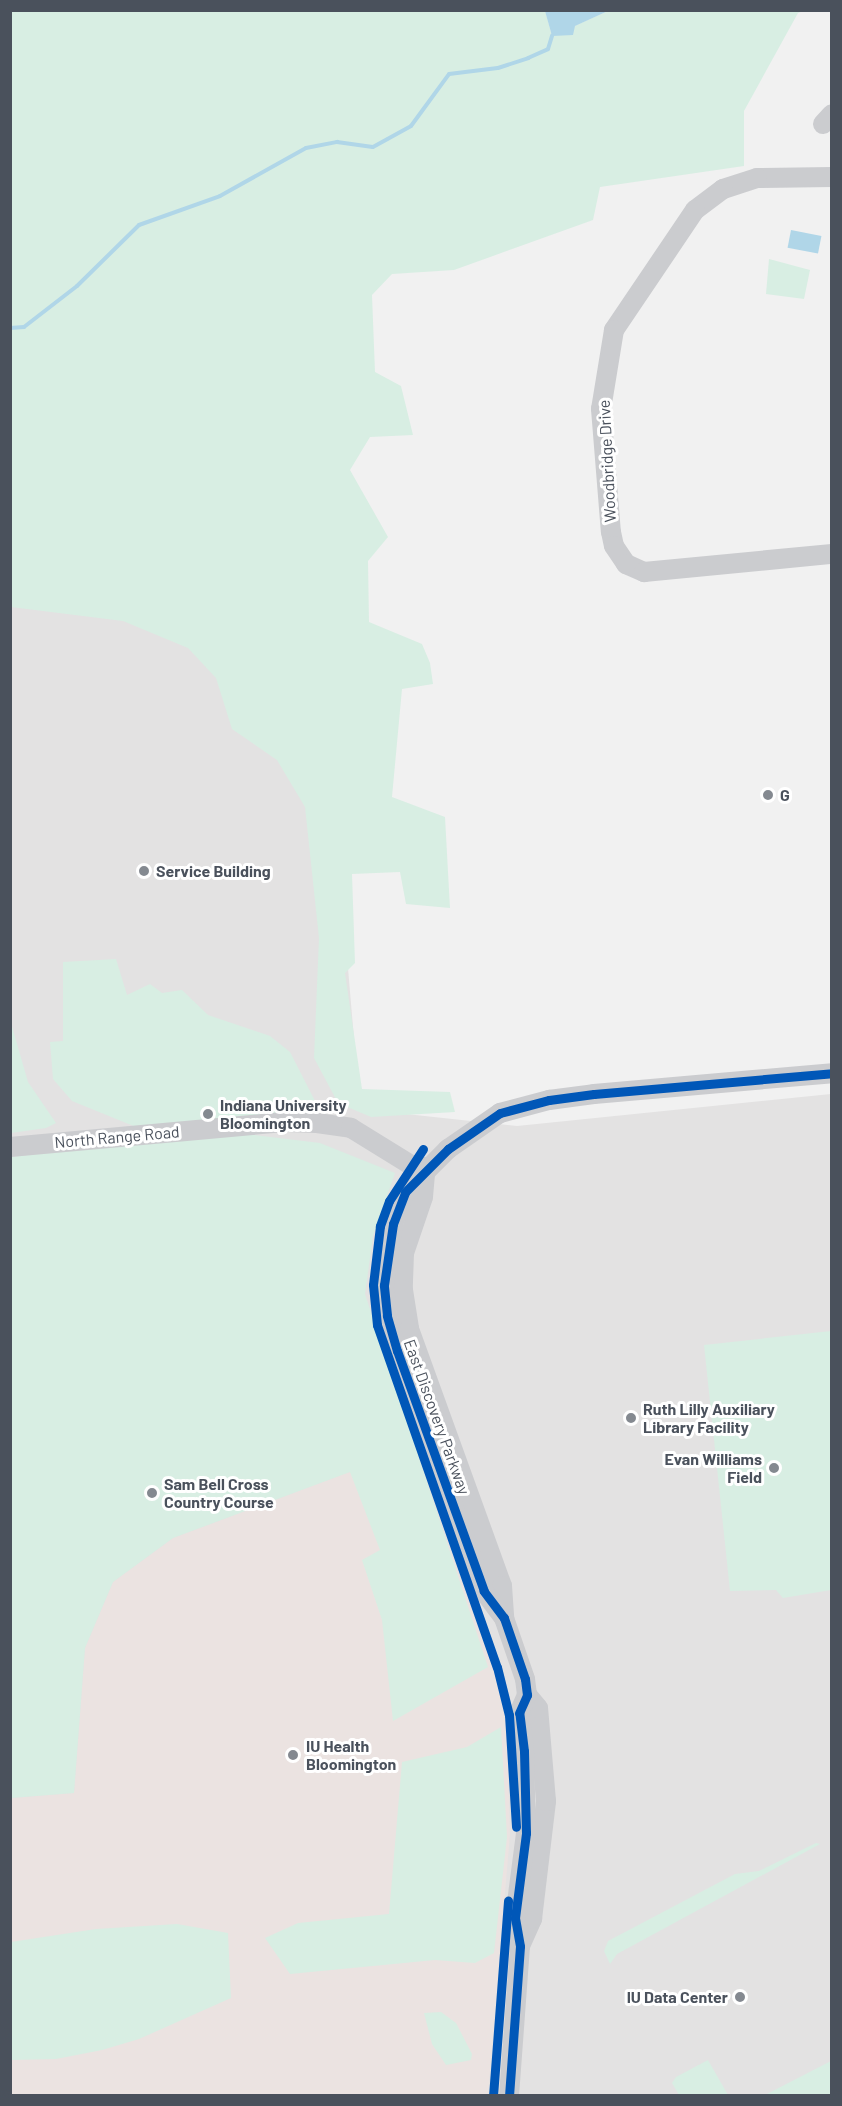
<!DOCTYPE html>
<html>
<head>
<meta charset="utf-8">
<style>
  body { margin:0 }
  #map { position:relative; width:842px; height:2106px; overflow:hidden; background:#f1f1f1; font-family:Barlow,sans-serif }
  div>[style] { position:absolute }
  .education>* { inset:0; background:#e3e2e2 }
  .medical>* { inset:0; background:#ebe3e1 }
  .green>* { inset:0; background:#d8eee3 }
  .water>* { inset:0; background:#b0d6e8; transform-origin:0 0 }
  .stream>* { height:4px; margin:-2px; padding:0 2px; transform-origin:2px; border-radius:2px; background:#b0d6e8 }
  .minor>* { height:20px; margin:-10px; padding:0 10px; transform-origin:10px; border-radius:10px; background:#cbcccf }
  .cycleway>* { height:9px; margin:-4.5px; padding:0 4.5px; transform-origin:4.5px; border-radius:4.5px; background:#0057b8 }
  .dots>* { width:16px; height:16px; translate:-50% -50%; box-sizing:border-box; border:3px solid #fff; border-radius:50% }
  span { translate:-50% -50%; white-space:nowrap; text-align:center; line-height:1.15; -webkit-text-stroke:6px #fff; paint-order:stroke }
  .street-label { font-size:16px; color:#4a515c }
  .poi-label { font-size:16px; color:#4a515c; font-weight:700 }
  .left { translate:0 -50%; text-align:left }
  .right { translate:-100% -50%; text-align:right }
  .frame { position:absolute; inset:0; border:12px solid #4a515c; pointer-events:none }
</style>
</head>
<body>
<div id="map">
  <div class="education">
    <div style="clip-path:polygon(277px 135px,360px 1109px,517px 1126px,831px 1094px,831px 2095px,11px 2096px,11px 234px)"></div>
  </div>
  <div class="medical">
    <div style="clip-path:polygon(413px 1448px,495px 1674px,507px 1728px,510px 1834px,488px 2095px,11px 2096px,11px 1798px,74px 1793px,85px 1648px,113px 1582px,173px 1538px)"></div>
  </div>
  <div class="green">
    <div style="clip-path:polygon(545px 10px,552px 36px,608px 11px,803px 11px,798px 13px,744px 111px,744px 166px,600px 187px,593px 220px,454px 270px,392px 274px,372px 295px,375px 372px,401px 386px,413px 435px,370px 437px,350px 470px,388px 537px,368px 561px,369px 622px,422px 644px,430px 663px,433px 684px,402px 689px,392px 797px,445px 817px,450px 908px,406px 904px,400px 872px,352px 874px,355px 963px,345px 973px,362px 1089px,450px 1092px,455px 1112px,371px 1117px,338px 1103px,314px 1058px,319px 938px,305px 807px,277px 760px,232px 729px,216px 678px,188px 648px,123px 621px,11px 607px,11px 11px)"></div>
    <div style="clip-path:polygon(769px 259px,810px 270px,804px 299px,766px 294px)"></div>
    <div style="clip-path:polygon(116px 959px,127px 995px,150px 984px,162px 993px,182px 990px,208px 1015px,270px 1036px,290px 1052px,315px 1101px,313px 1115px,136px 1127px,72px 1101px,53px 1079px,50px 1042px,63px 1041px,63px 962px)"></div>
    <div style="clip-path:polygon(11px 1023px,28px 1082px,56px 1123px,46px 1128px,11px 1133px)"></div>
    <div style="clip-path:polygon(241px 1130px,254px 1135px,320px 1143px,395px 1173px,373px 1236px,365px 1294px,488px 1667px,393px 1721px,382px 1620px,362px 1560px,380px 1550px,350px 1472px,173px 1538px,113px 1582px,85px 1648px,74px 1793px,11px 1798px,11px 1157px)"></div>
    <div style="clip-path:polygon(831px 1331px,831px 1590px,783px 1598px,776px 1590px,730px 1591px,704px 1345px)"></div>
    <div style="clip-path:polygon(501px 1727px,507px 1837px,494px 1953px,475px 1963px,435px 1960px,290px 1974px,265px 1938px,298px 1923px,389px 1914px,402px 1762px,467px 1747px)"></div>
    <div style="clip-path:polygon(816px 1843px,820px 1844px,617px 1954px,610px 1964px,604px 1951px,608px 1941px,735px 1874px,759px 1871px)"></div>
    <div style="clip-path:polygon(177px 1924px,228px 1933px,231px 1998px,139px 2039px,102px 2050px,56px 2059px,11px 2060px,11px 1942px,96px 1929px)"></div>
    <div style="clip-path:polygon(441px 2012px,456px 2023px,472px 2054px,471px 2060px,446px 2065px,432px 2044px,424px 2013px)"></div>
    <div style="clip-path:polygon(708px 2060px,728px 2095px,679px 2095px,672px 2083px,676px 2077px)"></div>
    <div style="clip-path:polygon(831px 2061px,831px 2095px,765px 2095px)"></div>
  </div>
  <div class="water">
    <div style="clip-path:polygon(545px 11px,608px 11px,575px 26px,573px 35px,552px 36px)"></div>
    <div style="left:791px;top:230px;width:31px;height:18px;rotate:11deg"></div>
  </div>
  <div class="stream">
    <div style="left:10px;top:328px;width:14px;rotate:-4deg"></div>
    <div style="left:24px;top:327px;width:67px;rotate:-37.7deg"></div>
    <div style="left:77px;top:286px;width:87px;rotate:-44.5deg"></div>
    <div style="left:139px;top:225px;width:86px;rotate:-19.7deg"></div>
    <div style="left:220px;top:196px;width:98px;rotate:-29.2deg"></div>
    <div style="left:306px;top:148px;width:32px;rotate:-11deg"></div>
    <div style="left:337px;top:142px;width:36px;rotate:8deg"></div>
    <div style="left:373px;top:147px;width:43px;rotate:-28.9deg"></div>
    <div style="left:411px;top:126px;width:64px;rotate:-53.8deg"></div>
    <div style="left:449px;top:74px;width:49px;rotate:-7deg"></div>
    <div style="left:498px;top:68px;width:32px;rotate:-18deg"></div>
    <div style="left:528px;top:58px;width:22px;rotate:-24deg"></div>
    <div style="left:548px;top:49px;width:14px;rotate:-73deg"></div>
  </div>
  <div class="minor">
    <div style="left:823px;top:124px;width:13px;rotate:-48deg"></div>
    <div style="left:832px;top:177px;width:75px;rotate:179.2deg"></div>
    <div style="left:757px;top:178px;width:36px;rotate:162deg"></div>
    <div style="left:723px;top:189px;width:35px;rotate:143deg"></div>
    <div style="left:695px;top:210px;width:145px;rotate:124deg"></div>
    <div style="left:614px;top:330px;width:80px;rotate:99.3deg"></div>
    <div style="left:601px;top:409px;width:123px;rotate:85.4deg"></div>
    <div style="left:611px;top:532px;width:14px;rotate:78deg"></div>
    <div style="left:614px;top:546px;width:22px;rotate:56deg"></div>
    <div style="left:626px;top:564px;width:20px;rotate:24deg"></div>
    <div style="left:644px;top:572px;width:189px;rotate:-5.5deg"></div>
    <div style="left:10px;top:1147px;width:278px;rotate:-5.2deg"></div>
    <div style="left:287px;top:1122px;width:30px;rotate:2deg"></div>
    <div style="left:317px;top:1123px;width:34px;rotate:8deg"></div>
    <div style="left:351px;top:1128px;width:70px;rotate:31.7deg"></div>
    <div style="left:411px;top:1165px;width:18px;rotate:9deg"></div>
    <div style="left:425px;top:1174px;width:23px;rotate:95deg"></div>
    <div style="left:423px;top:1197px;width:59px;rotate:108.7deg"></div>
    <div style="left:404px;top:1253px;width:37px;rotate:92deg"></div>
    <div style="left:403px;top:1290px;width:39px;rotate:81deg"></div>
    <div style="left:409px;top:1329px;width:273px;rotate:70.1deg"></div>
    <div style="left:502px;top:1586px;width:32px;rotate:86deg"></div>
    <div style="left:520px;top:1946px;width:30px;rotate:-66deg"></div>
    <div style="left:532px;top:1919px;width:119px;rotate:-83.2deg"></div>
    <div style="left:546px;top:1801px;width:93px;rotate:-94.9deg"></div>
    <div style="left:538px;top:1708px;width:17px;rotate:-130deg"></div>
    <div style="left:509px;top:2096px;width:150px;rotate:-85.8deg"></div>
    <div style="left:520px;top:1946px;width:28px;rotate:-100deg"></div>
    <div style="left:515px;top:1918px;width:86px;rotate:-82.6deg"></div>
    <div style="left:526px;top:1833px;width:82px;rotate:-91.4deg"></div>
    <div style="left:524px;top:1751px;width:38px;rotate:-97deg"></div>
    <div style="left:519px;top:1713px;width:20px;rotate:-66deg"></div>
    <div style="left:527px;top:1695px;width:16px;rotate:-97deg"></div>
    <div style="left:525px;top:1679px;width:65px;rotate:-109deg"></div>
    <div style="left:504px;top:1618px;width:34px;rotate:-127deg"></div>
    <div style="left:484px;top:1591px;width:255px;rotate:-109.9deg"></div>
    <div style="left:397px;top:1351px;width:37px;rotate:-106deg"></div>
    <div style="left:387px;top:1315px;width:30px;rotate:-96deg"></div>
    <div style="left:384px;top:1285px;width:62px;rotate:-81.6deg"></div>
    <div style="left:393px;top:1224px;width:34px;rotate:-69deg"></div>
    <div style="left:405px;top:1192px;width:61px;rotate:-45deg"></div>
    <div style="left:448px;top:1149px;width:63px;rotate:-34.7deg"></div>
    <div style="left:500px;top:1113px;width:51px;rotate:-14.9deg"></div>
    <div style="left:549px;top:1100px;width:45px;rotate:-7.6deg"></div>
    <div style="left:594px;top:1094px;width:239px;rotate:-5deg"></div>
  </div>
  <div class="cycleway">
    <div style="left:423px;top:1149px;width:62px;rotate:123.2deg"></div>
    <div style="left:389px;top:1201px;width:27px;rotate:110deg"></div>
    <div style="left:380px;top:1226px;width:59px;rotate:96.8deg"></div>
    <div style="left:373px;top:1285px;width:40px;rotate:84.3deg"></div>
    <div style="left:377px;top:1325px;width:362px;rotate:70.7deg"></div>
    <div style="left:497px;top:1667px;width:49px;rotate:76deg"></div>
    <div style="left:509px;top:1715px;width:112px;rotate:86.4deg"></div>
    <div style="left:493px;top:2096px;width:196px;rotate:-85.6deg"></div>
    <div style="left:509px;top:2096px;width:150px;rotate:-85.8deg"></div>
    <div style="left:520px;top:1946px;width:28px;rotate:-100deg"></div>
    <div style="left:515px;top:1918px;width:86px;rotate:-82.6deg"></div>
    <div style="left:526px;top:1833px;width:82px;rotate:-91.4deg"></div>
    <div style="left:524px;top:1751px;width:38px;rotate:-97deg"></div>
    <div style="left:519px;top:1713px;width:20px;rotate:-66deg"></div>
    <div style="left:527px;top:1695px;width:16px;rotate:-97deg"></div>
    <div style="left:525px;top:1679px;width:65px;rotate:-109deg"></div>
    <div style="left:504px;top:1618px;width:34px;rotate:-127deg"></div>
    <div style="left:484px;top:1591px;width:255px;rotate:-109.9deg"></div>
    <div style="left:397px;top:1351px;width:37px;rotate:-106deg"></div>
    <div style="left:387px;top:1315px;width:30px;rotate:-96deg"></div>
    <div style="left:384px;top:1285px;width:62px;rotate:-81.6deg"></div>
    <div style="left:393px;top:1224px;width:34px;rotate:-69deg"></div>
    <div style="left:405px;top:1192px;width:61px;rotate:-45deg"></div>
    <div style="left:448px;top:1149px;width:63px;rotate:-34.7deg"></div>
    <div style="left:500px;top:1113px;width:51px;rotate:-14.9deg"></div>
    <div style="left:549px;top:1100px;width:45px;rotate:-7.6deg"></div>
    <div style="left:594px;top:1094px;width:239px;rotate:-5deg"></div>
  </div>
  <div class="dots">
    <div style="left:768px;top:795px;background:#848990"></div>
    <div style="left:144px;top:871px;background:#848990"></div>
    <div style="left:208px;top:1114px;background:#848990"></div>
    <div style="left:631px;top:1418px;background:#848990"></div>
    <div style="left:774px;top:1468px;background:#848990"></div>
    <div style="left:152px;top:1493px;background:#848990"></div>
    <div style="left:293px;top:1755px;background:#848990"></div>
    <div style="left:740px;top:1997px;background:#848990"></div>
  </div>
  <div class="street-label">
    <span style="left:607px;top:461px;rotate:-93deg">Woodbridge Drive</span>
    <span style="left:117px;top:1137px;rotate:-5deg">North Range Road</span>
    <span style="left:437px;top:1417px;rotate:70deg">East Discovery Parkway</span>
  </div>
  <div class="poi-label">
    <span class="left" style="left:780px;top:795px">G</span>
    <span class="left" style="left:156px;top:871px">Service Building</span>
    <span class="left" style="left:220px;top:1114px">Indiana University<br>Bloomington</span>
    <span class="left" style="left:643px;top:1418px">Ruth Lilly Auxiliary<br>Library Facility</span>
    <span class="right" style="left:762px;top:1468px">Evan Williams<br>Field</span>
    <span class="left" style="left:164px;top:1493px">Sam Bell Cross<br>Country Course</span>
    <span class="left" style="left:306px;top:1755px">IU Health<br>Bloomington</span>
    <span class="right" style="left:728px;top:1997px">IU Data Center</span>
  </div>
  <div class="frame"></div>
</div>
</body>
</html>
